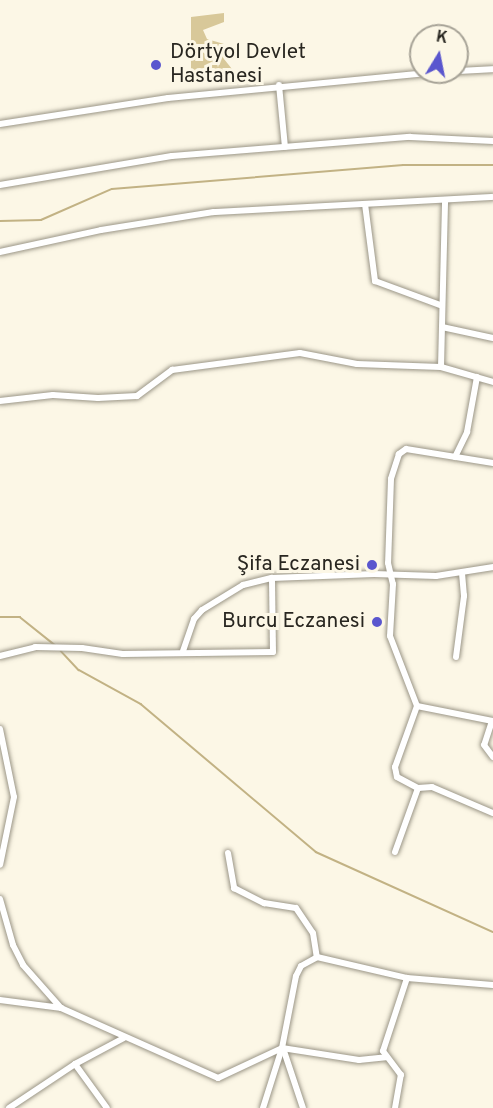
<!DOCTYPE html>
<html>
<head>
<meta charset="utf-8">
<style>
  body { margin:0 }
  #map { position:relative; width:493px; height:1108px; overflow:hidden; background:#fcf7e6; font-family:Overpass,sans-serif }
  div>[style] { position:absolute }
  .forest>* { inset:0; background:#d8c899 }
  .stream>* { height:1.5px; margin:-0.75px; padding:0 0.75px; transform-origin:0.75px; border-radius:0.75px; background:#c2b284 }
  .roads { filter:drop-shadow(0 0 2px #9b9687) drop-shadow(0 0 2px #9b9687) }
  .minor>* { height:6px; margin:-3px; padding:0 3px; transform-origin:3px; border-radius:3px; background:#fff }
  .dots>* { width:16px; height:16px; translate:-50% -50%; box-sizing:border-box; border:3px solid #fcf7e6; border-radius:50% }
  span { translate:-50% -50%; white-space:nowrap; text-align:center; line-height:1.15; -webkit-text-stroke:6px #fcf7e6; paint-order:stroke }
  .poi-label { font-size:21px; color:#282620 }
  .left { translate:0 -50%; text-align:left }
  .right { translate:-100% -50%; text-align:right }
  .north { position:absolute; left:409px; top:24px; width:60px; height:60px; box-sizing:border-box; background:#fcf7e6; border:2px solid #a7a397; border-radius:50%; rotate:10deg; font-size:16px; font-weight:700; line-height:24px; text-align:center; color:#282620 }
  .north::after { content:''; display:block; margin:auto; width:21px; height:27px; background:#5a56ce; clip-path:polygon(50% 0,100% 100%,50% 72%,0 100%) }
</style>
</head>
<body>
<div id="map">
  <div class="forest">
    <div style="clip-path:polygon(224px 13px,224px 22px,203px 30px,207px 39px,224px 44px,224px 59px,232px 69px,230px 78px,191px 77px,191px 17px)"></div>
  </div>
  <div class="stream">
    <div style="left:0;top:221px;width:41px;rotate:-1.4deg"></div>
    <div style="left:41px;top:220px;width:77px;rotate:-23.6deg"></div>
    <div style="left:112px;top:189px;width:292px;rotate:-4.7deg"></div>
    <div style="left:403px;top:165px;width:90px"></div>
    <div style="left:0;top:617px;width:20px"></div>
    <div style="left:20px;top:617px;width:45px;rotate:38.7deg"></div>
    <div style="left:61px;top:651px;width:26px;rotate:47deg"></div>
    <div style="left:79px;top:670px;width:71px;rotate:28.7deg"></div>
    <div style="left:141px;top:704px;width:229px;rotate:40.2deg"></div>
    <div style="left:316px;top:852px;width:194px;rotate:24.3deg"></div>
  </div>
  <div class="roads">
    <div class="minor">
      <div style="left:457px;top:71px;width:36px;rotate:-3deg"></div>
      <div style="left:279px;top:85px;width:62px;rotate:84.5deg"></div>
      <div style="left:0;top:124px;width:170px;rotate:-8.8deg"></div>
      <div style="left:168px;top:98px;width:271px;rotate:-5.5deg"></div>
      <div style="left:0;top:185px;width:174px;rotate:-9.6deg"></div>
      <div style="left:172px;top:156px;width:239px;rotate:-4.6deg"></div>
      <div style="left:410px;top:137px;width:83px;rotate:2.8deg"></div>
      <div style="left:365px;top:204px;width:78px;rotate:82.6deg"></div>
      <div style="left:375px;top:281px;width:69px;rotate:20.3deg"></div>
      <div style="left:0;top:252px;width:103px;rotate:-12.3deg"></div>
      <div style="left:101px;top:230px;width:114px;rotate:-9.1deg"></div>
      <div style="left:214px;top:212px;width:279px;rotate:-3.1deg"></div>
      <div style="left:442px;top:327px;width:52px;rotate:12.2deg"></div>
      <div style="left:441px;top:367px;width:167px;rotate:-88.6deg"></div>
      <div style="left:0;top:401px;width:53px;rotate:-6.5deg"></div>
      <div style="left:53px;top:395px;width:45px;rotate:3.8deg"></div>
      <div style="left:98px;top:398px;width:39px;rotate:-3deg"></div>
      <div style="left:137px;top:396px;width:44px;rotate:-36.6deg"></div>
      <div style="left:172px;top:370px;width:129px;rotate:-7.6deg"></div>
      <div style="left:300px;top:353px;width:58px;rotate:10.9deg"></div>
      <div style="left:357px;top:364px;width:84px;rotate:2deg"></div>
      <div style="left:441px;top:367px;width:54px;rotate:16.1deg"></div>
      <div style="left:455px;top:457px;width:28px;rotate:-64deg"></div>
      <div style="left:467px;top:432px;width:56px;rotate:-79.7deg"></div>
      <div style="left:493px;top:463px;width:88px;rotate:-170.9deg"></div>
      <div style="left:406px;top:449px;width:9px;rotate:144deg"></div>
      <div style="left:399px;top:454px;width:26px;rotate:108deg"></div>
      <div style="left:391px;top:479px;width:84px;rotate:92deg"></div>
      <div style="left:388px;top:563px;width:22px;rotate:77deg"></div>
      <div style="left:393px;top:584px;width:52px;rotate:93.3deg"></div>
      <div style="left:390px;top:636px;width:75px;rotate:68.9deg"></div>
      <div style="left:417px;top:706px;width:65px;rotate:109.8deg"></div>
      <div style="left:395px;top:767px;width:10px;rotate:79deg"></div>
      <div style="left:397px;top:777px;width:24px;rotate:28deg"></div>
      <div style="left:418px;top:788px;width:14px;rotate:-4deg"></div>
      <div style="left:432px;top:787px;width:66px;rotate:23.1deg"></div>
      <div style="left:183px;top:651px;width:34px;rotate:-71deg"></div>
      <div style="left:194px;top:619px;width:12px;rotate:-48deg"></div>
      <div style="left:202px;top:610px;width:48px;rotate:-31.4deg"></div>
      <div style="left:243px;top:585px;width:30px;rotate:-14deg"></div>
      <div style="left:272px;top:578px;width:102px;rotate:-2.2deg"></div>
      <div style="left:374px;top:574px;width:62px;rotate:1.8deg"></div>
      <div style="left:436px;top:576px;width:58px;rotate:-9deg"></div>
      <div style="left:0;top:656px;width:36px;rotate:-14deg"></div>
      <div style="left:35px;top:647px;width:47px;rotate:1.2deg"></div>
      <div style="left:82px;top:648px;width:41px;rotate:8.3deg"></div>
      <div style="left:123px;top:654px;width:150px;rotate:-0.8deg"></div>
      <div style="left:273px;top:652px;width:74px;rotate:-90.8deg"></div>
      <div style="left:456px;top:657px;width:62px;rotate:-82.5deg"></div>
      <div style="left:464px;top:596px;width:23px;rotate:-95deg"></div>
      <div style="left:417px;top:706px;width:77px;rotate:11.2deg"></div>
      <div style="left:492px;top:721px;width:25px;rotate:108deg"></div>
      <div style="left:484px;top:745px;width:15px;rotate:53deg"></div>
      <div style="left:0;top:729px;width:69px;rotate:78.4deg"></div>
      <div style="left:14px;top:797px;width:69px;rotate:101.6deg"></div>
      <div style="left:395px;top:852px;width:68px;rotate:-70.2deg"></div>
      <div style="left:228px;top:853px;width:36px;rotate:80deg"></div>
      <div style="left:234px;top:888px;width:34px;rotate:27deg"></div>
      <div style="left:264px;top:903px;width:32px;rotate:9deg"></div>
      <div style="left:296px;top:908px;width:30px;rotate:56deg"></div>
      <div style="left:313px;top:933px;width:24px;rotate:81deg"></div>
      <div style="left:0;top:899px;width:48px;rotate:74.2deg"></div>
      <div style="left:13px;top:945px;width:22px;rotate:63deg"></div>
      <div style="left:23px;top:965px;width:57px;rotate:48.5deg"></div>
      <div style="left:61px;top:1008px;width:172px;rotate:24deg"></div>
      <div style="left:218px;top:1078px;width:71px;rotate:-25.1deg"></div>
      <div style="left:282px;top:1048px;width:78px;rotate:8.9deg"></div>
      <div style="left:359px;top:1060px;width:27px;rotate:-6deg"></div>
      <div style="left:0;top:1000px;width:62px;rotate:7.5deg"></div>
      <div style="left:283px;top:1048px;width:63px;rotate:71.6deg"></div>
      <div style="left:75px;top:1064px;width:54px;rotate:54deg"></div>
      <div style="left:9px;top:1108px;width:79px;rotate:-33.7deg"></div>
      <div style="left:75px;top:1064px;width:55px;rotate:-28deg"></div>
      <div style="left:263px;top:1108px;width:63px;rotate:-72.4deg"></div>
      <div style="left:282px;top:1048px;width:73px;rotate:-79deg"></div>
      <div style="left:296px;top:976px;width:11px;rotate:-63deg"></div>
      <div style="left:301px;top:966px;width:18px;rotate:-29deg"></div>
      <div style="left:317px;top:957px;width:92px;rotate:13.1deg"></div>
      <div style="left:407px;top:978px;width:86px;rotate:4.7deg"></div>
      <div style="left:395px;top:1108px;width:34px;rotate:-80deg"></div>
      <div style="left:401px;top:1075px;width:30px;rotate:-127deg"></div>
      <div style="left:383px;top:1051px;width:77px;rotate:-71.8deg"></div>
    </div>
  </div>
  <div class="dots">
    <div style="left:156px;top:65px;background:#5a56ce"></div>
    <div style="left:372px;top:565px;background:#5a56ce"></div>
    <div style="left:377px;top:622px;background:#5a56ce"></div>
  </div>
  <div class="poi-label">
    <span class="left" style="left:170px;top:65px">Dörtyol Devlet<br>Hastanesi</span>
    <span class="right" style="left:360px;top:565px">Şifa Eczanesi</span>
    <span class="right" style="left:365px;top:622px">Burcu Eczanesi</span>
  </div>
  <div class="north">K</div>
</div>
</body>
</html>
